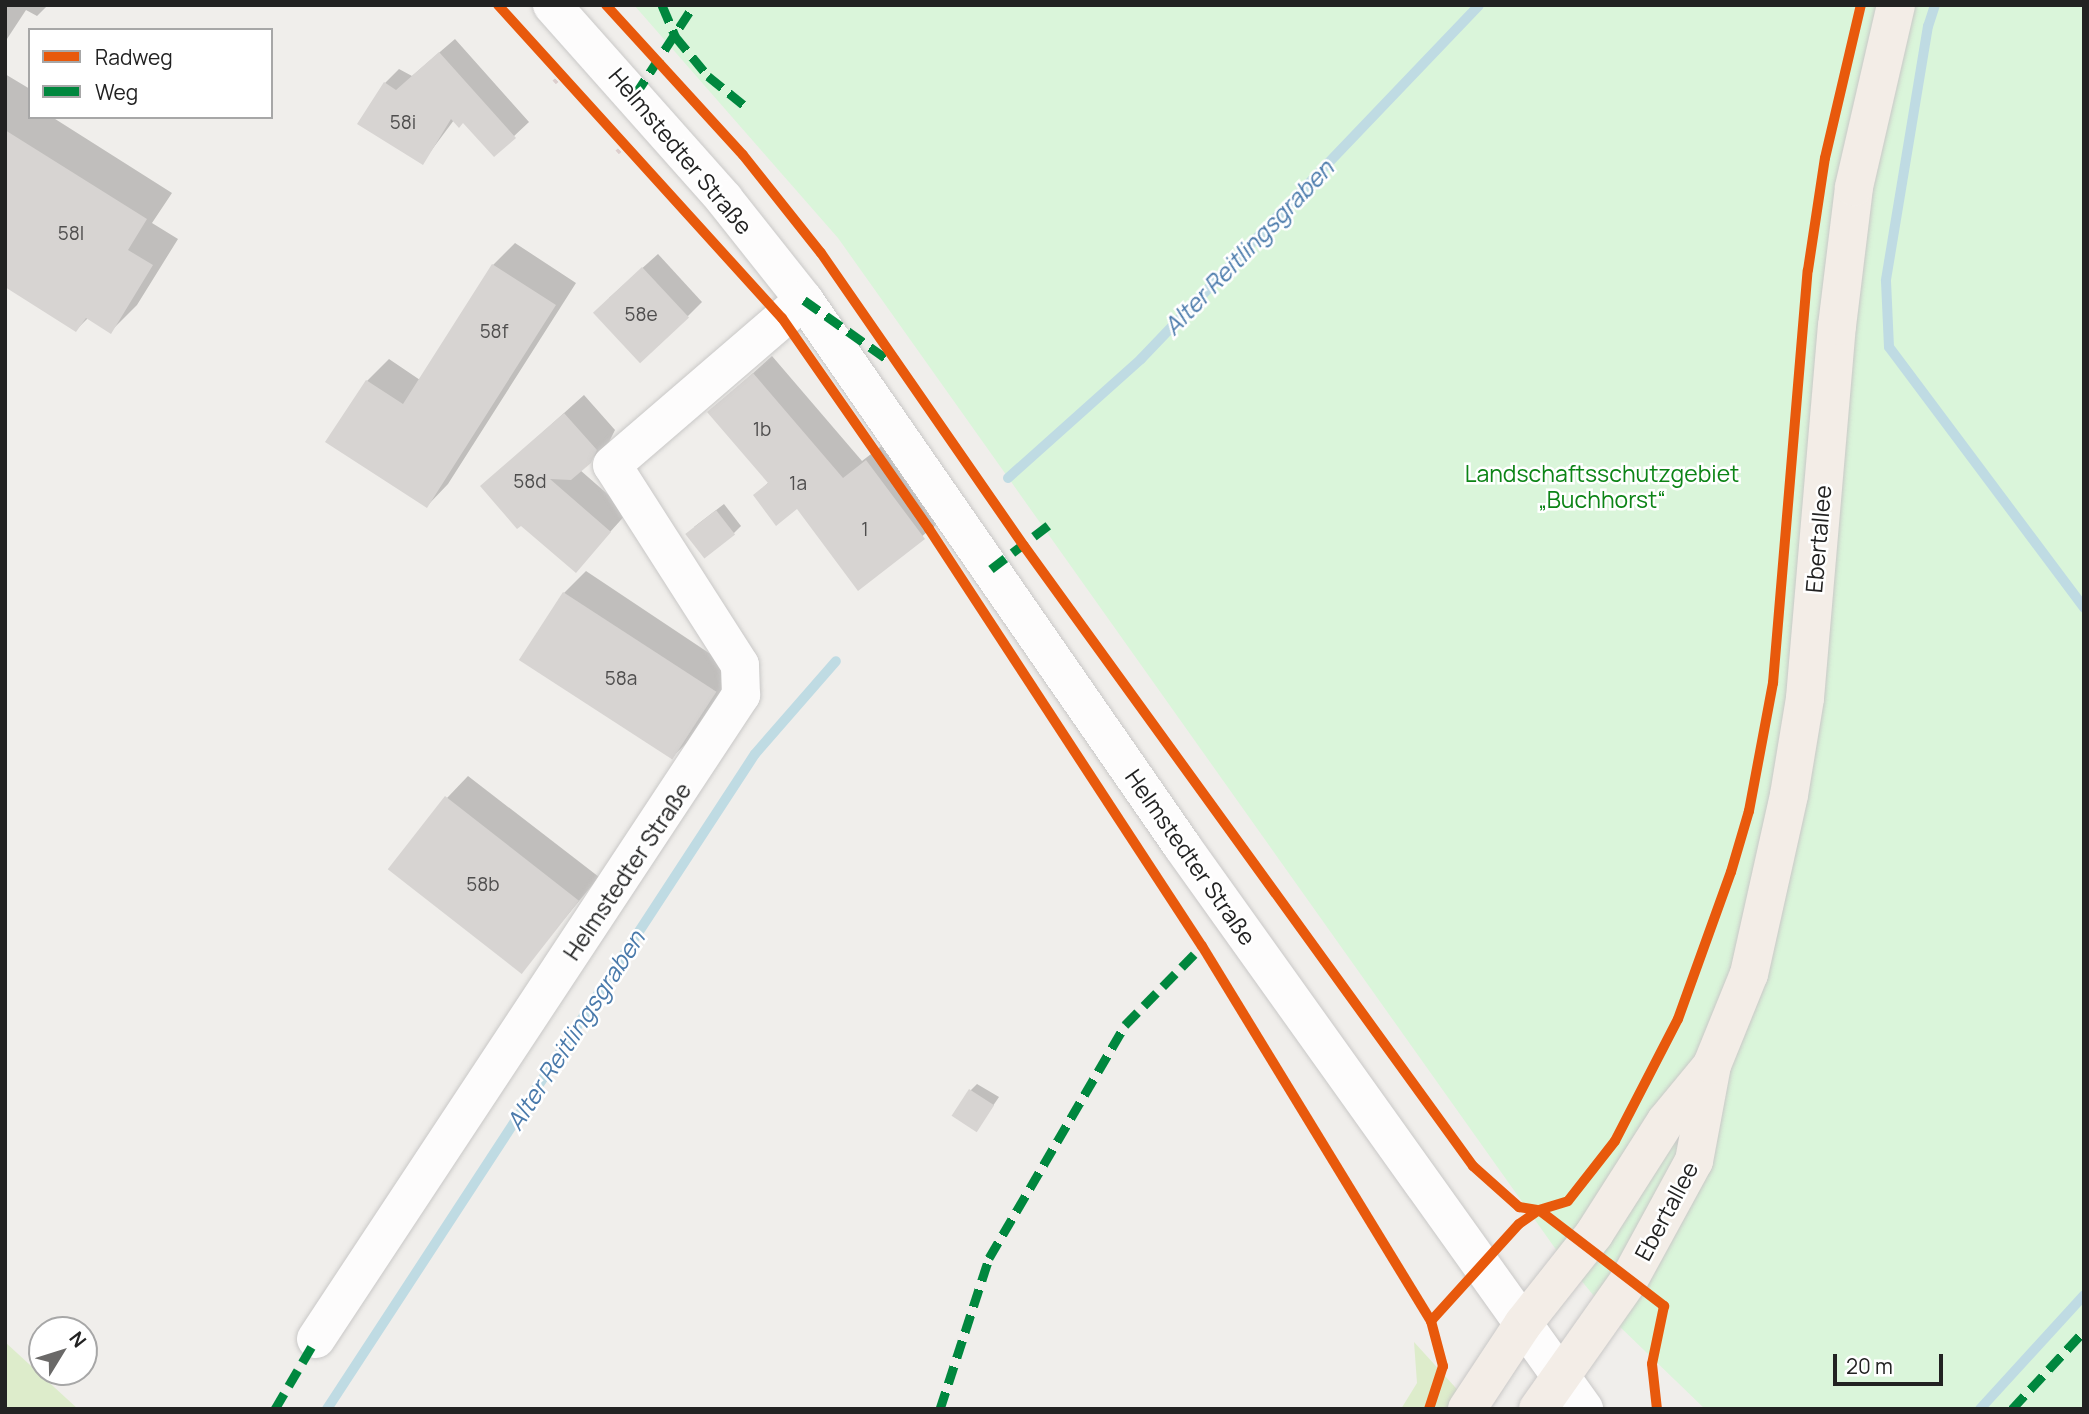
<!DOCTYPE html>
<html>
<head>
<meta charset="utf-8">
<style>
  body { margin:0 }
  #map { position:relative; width:2089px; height:1414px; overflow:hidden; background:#f0eeeb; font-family:Manrope,sans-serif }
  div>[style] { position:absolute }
  .grass>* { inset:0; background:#ddeccb }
  .park>* { inset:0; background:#daf5da }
  .shadow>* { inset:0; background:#0003 }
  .stream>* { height:10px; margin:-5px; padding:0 5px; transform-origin:5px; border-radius:5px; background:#bfdbe3 }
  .building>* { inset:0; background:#d7d4d2; transform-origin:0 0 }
  .path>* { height:4.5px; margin-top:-2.25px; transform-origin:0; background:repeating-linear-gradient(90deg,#dccecd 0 3.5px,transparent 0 7px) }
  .roads { filter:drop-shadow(0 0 2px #c9c8c7) drop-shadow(0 0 2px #c9c8c7) }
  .minor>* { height:38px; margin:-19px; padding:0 19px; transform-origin:19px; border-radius:19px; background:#fdfcfc }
  .major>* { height:38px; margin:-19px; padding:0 19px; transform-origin:19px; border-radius:19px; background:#f3ede7 }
  .quiet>* { height:9px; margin-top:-4.5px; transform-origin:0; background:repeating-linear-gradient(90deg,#00873e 0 18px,transparent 0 27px) }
  .cycleway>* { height:10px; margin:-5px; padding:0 5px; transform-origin:5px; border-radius:5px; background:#e8590c }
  span { translate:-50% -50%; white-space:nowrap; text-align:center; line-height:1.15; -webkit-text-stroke:5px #fff; paint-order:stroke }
  .number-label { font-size:19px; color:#4f4e4e }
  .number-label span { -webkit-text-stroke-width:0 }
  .street-label { font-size:23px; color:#222 }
  .park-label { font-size:23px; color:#0c8416 }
  .water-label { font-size:24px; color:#4a7aab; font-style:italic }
  .frame { position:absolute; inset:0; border:7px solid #222; pointer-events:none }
  .legend { position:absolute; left:28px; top:28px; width:245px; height:91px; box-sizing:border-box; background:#fff; border:2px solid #a7a7a7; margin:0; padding:9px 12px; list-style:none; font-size:21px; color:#222 }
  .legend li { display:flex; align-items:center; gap:14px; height:35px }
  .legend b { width:35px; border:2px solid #a7a7a7 }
  .north { position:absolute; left:28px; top:1316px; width:70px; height:70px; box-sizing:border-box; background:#fff; border:2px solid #a7a7a7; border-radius:50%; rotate:52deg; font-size:19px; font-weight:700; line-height:28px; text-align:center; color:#222 }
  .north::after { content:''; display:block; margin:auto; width:24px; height:32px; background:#6a6968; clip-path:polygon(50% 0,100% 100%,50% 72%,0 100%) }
  .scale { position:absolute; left:1833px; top:1354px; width:110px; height:32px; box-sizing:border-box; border:4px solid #222; border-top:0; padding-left:9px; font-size:21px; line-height:24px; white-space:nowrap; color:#222; -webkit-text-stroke:5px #fff; paint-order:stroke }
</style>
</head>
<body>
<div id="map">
  <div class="grass">
    <div style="clip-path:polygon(5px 1342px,78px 1409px,5px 1409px)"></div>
    <div style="clip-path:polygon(1414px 1342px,1475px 1409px,1401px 1409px,1417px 1383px)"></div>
  </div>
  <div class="park">
    <div style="clip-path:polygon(634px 5px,2084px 5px,2084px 1409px,1705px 1409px,1617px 1324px,1557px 1251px,838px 238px)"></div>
  </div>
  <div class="shadow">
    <div style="clip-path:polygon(5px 5px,48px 5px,37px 16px,26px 10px,5px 42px)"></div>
    <div style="clip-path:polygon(455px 39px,529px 122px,494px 155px,464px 121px,454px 120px,422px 163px,385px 83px,399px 69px,412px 76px)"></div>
    <div style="clip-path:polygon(5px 74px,30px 89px,30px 117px,52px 117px,172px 193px,152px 223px,178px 239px,137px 305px,111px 331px,88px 318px,76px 330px,5px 285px)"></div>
    <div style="clip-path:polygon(515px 243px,576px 283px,448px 484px,427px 506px,367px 381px,389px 359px,420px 380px,493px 265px)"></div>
    <div style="clip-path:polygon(658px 254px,702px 302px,688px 316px,609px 298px)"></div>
    <div style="clip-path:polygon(772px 356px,862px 461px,884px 444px,942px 520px,858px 588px,797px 507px,755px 495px,769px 482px,710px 412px)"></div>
    <div style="clip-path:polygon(584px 395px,615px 430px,609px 442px,580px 470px,628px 512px,576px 570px,483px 486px)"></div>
    <div style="clip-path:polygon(724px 504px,741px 526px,734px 533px,694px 527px)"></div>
    <div style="clip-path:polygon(586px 571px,736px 671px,693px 737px,671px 758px,564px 593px)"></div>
    <div style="clip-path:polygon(468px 776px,599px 877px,521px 971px,447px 798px)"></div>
    <div style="clip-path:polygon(977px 1084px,999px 1097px,977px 1129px,971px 1090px)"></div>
  </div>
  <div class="stream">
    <div style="left:1935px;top:5px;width:22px;rotate:108deg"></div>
    <div style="left:1928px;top:26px;width:258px;rotate:99.4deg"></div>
    <div style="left:1886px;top:281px;width:66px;rotate:87.4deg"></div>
    <div style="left:1889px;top:347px;width:326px;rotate:53.2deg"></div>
    <div style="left:1008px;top:478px;width:178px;rotate:-41.8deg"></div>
    <div style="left:1141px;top:359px;width:489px;rotate:-46.3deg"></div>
    <div style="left:327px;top:1409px;width:782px;rotate:-56.84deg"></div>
    <div style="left:755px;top:754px;width:123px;rotate:-48.9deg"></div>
    <div style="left:1980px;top:1409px;width:154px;rotate:-47.6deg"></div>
  </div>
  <div class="building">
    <div style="clip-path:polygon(439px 52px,516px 138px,494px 157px,463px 123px,459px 128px,451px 119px,423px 165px,357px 124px,384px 82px,396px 90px)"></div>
    <div style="clip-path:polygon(5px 130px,147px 219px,128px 250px,153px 265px,111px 334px,86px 318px,76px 332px,5px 287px)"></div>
    <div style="clip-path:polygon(492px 264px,556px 305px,427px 508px,325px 442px,366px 380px,403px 404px)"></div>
    <div style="left:642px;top:267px;width:69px;height:67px;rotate:47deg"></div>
    <div style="clip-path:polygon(753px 373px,843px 478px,866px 460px,925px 539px,858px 591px,797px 509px,776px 526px,753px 495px,768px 483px,707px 412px)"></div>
    <div style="clip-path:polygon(564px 413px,597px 450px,591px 463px,571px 480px,550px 479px,611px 532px,576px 573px,521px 526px,517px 529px,480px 486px)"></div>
    <div style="left:716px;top:510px;width:31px;height:39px;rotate:52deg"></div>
    <div style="left:563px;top:592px;width:183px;height:81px;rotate:33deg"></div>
    <div style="left:445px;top:796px;width:170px;height:93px;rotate:38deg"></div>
    <div style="left:969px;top:1089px;width:30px;height:32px;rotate:33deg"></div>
  </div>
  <div class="path">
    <div style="left:554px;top:82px;width:9px;rotate:-41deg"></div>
    <div style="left:617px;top:152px;width:9px;rotate:-41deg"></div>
  </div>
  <div class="roads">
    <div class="minor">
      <div style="left:552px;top:5px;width:259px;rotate:48.4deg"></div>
      <div style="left:724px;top:199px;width:129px;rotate:51.6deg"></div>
      <div style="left:804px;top:300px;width:664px;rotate:55.3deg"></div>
      <div style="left:1182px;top:846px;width:692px;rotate:54.47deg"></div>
      <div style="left:316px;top:1339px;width:772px;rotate:-56.58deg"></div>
      <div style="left:741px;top:695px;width:30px;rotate:-92deg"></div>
      <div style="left:740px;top:665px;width:237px;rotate:-122.6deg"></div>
      <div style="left:612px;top:465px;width:253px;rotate:-40.7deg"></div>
    </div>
    <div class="major">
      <div style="left:1467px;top:1409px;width:102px;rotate:-56.6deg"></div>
      <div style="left:1523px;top:1324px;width:115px;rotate:-51.7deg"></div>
      <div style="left:1594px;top:1234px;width:134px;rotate:-57.5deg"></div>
      <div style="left:1666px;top:1121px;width:67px;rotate:-50.4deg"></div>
      <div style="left:1538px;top:1409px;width:158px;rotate:-54.8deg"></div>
      <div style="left:1629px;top:1280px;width:136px;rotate:-61.4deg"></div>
      <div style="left:1694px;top:1161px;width:98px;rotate:-79.4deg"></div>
      <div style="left:1712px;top:1065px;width:98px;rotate:-67.9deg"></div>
      <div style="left:1749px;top:974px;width:183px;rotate:-77.4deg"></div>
      <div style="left:1789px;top:795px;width:98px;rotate:-80.6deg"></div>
      <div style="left:1805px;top:698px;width:373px;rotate:-85.1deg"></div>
      <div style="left:1837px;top:326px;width:140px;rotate:-83deg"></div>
      <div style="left:1854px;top:187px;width:187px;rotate:-77deg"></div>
    </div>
  </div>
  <div class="quiet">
    <div style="left:662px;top:5px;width:34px;rotate:67deg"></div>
    <div style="left:675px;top:36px;width:52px;rotate:50.5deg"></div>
    <div style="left:708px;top:76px;width:46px;rotate:38.9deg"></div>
    <div style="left:635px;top:95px;width:108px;rotate:-56.8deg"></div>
    <div style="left:804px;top:300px;width:102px;rotate:35.4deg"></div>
    <div style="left:991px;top:569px;width:81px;rotate:-37.4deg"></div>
    <div style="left:275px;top:1409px;width:81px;rotate:-59.6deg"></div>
    <div style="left:940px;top:1409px;width:159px;rotate:-72deg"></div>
    <div style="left:989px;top:1258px;width:270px;rotate:-59.7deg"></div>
    <div style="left:1125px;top:1025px;width:110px;rotate:-45.7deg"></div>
    <div style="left:2012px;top:1409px;width:106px;rotate:-47.3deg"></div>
  </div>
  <div class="cycleway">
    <div style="left:498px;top:5px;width:423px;rotate:47.8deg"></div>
    <div style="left:782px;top:318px;width:257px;rotate:55.1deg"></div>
    <div style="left:929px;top:529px;width:498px;rotate:56.8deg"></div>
    <div style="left:1202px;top:946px;width:439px;rotate:58.6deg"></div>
    <div style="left:1431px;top:1321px;width:47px;rotate:75.1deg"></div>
    <div style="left:1443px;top:1366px;width:45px;rotate:108deg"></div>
    <div style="left:606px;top:5px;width:203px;rotate:47.6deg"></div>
    <div style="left:743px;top:155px;width:125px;rotate:51.5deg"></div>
    <div style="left:821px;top:253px;width:356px;rotate:55.3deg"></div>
    <div style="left:1024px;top:546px;width:766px;rotate:54.09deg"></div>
    <div style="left:1473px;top:1166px;width:62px;rotate:41.7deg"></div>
    <div style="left:1519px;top:1207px;width:20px;rotate:9deg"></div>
    <div style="left:1539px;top:1210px;width:158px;rotate:37.5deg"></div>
    <div style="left:1664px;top:1306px;width:59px;rotate:101.7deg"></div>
    <div style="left:1652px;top:1364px;width:45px;rotate:83.7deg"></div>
    <div style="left:1431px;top:1321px;width:131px;rotate:-47.8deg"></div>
    <div style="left:1519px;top:1224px;width:24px;rotate:-35deg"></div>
    <div style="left:1539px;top:1210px;width:30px;rotate:-17deg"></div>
    <div style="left:1568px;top:1201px;width:76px;rotate:-51.9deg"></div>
    <div style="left:1615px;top:1141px;width:137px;rotate:-62.7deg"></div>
    <div style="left:1678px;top:1019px;width:156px;rotate:-70.2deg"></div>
    <div style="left:1731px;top:872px;width:64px;rotate:-73.6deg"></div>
    <div style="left:1749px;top:811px;width:130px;rotate:-79.4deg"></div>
    <div style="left:1773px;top:683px;width:414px;rotate:-85.2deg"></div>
    <div style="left:1808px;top:270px;width:113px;rotate:-81.4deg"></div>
    <div style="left:1825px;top:158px;width:157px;rotate:-76.8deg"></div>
  </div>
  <div class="number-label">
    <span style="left:403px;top:123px">58i</span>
    <span style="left:71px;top:234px">58l</span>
    <span style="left:641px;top:315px">58e</span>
    <span style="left:494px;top:332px">58f</span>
    <span style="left:762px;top:430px">1b</span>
    <span style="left:530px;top:482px">58d</span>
    <span style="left:798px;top:484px">1a</span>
    <span style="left:865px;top:530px">1</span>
    <span style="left:621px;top:679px">58a</span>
    <span style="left:483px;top:885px">58b</span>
  </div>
  <div class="street-label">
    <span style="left:681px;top:151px;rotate:50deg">Helmstedter Straße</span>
    <span style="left:1818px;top:539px;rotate:-85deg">Ebertallee</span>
    <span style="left:1191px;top:857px;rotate:55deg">Helmstedter Straße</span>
    <span style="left:627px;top:871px;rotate:-56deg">Helmstedter Straße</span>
    <span style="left:1666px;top:1211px;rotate:-62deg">Ebertallee</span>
  </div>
  <div class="park-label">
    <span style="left:1602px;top:486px">Landschaftsschutzgebiet<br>„Buchhorst“</span>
  </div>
  <div class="water-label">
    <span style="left:1248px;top:247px;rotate:-46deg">Alter Reitlingsgraben</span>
    <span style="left:575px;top:1030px;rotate:-57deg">Alter Reitlingsgraben</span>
  </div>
  <div class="frame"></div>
  <ul class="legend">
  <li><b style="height:9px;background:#e8590c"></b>Radweg</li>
  <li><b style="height:9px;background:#00873e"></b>Weg</li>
  </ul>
  <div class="north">N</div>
  <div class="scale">20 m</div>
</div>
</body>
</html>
